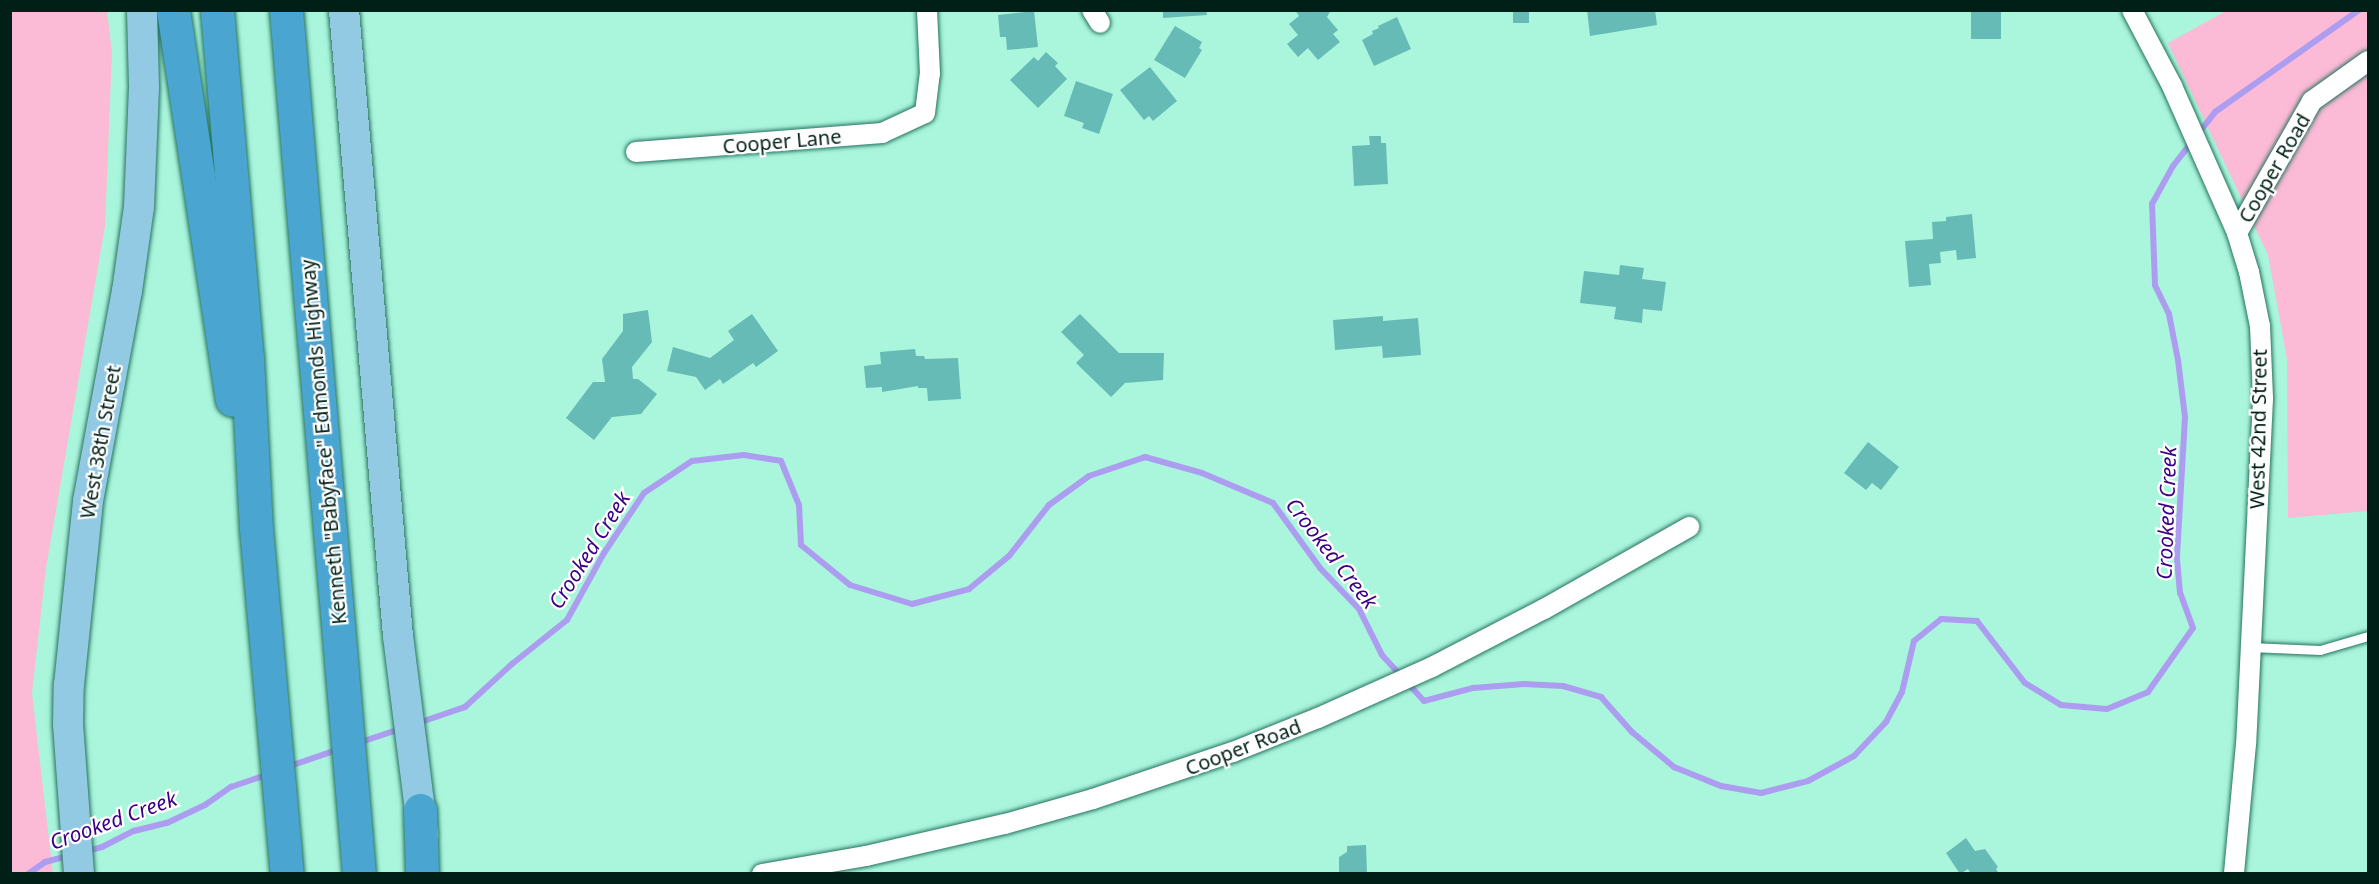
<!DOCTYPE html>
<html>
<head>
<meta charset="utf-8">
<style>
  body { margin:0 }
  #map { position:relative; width:2379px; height:884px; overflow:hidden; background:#aaf6dd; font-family:"Noto Sans",sans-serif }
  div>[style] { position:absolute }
  .green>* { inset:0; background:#fbbad6 }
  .stream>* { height:6px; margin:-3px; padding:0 3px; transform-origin:3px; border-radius:3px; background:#ad9df1 }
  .building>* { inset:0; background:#66bbb7; transform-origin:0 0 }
  .roads { filter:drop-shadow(0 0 2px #25735e) drop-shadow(0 0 2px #25735e) }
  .service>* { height:9px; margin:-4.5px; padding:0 4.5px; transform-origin:4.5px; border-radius:4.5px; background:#fff }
  .minor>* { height:20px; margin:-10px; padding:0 10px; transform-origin:10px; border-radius:10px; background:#fff }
  .primary>* { height:30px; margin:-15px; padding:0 15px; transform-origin:15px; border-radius:15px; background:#92c9e3 }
  .motorway>* { height:33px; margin:-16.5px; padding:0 16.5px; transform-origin:16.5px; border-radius:16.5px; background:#4aa5d0 }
  span { translate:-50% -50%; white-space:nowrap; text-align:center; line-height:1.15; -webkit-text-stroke:4.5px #fff; paint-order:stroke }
  .street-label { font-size:20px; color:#002017 }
  .water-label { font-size:21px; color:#3b0083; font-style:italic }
  .frame { position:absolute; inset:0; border:12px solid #002017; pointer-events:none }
</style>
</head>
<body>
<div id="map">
  <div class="green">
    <div style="clip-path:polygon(10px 11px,107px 11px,112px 53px,105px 226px,46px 568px,32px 693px,53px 874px,11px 873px)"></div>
    <div style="clip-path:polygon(2226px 11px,2368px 11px,2368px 511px,2288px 518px,2287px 359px,2268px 255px,2168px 43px)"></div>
  </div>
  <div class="stream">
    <div style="left:2198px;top:134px;width:28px;rotate:-52deg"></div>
    <div style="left:2215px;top:112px;width:176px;rotate:-35.3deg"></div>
    <div style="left:418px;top:723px;width:50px;rotate:-18.8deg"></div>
    <div style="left:465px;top:707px;width:64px;rotate:-42.5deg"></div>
    <div style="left:512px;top:664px;width:70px;rotate:-38.7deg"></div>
    <div style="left:567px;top:620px;width:77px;rotate:-61.1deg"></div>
    <div style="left:604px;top:553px;width:72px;rotate:-56.3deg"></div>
    <div style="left:644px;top:493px;width:58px;rotate:-33.7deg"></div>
    <div style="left:692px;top:461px;width:52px;rotate:-6.6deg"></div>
    <div style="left:744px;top:455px;width:37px;rotate:9deg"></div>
    <div style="left:781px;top:461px;width:48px;rotate:67.8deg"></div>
    <div style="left:799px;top:505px;width:40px;rotate:87.1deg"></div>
    <div style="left:801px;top:545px;width:63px;rotate:39.2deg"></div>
    <div style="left:850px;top:585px;width:65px;rotate:17deg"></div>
    <div style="left:912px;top:604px;width:59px;rotate:-14.7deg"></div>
    <div style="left:969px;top:589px;width:52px;rotate:-39.5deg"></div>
    <div style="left:1009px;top:556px;width:65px;rotate:-51.9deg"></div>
    <div style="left:1049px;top:505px;width:49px;rotate:-35.9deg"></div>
    <div style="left:1089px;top:476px;width:59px;rotate:-18.7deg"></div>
    <div style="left:1145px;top:457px;width:59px;rotate:15.7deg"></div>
    <div style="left:1202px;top:473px;width:77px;rotate:22.9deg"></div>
    <div style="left:1273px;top:503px;width:80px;rotate:54.1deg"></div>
    <div style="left:1320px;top:568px;width:57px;rotate:46.4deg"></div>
    <div style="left:1359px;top:609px;width:51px;rotate:63.4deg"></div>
    <div style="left:1382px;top:655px;width:62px;rotate:47.6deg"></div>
    <div style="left:1424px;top:701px;width:51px;rotate:-14.9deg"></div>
    <div style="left:1473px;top:688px;width:51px;rotate:-4.5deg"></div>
    <div style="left:1524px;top:684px;width:39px;rotate:3deg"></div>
    <div style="left:1563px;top:686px;width:40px;rotate:16deg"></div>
    <div style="left:1601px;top:697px;width:47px;rotate:48.5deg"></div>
    <div style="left:1632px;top:732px;width:55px;rotate:39.8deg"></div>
    <div style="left:1674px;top:767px;width:51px;rotate:22deg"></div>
    <div style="left:1721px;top:786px;width:41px;rotate:9.9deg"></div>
    <div style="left:1761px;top:793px;width:49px;rotate:-14.3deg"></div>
    <div style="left:1808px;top:781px;width:52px;rotate:-28.5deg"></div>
    <div style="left:1854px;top:756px;width:47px;rotate:-46.7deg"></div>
    <div style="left:1886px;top:722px;width:34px;rotate:-62deg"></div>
    <div style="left:1902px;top:692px;width:52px;rotate:-76.8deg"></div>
    <div style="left:1914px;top:641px;width:35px;rotate:-39deg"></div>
    <div style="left:1941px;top:619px;width:36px;rotate:3deg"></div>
    <div style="left:1977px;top:621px;width:78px;rotate:52.3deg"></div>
    <div style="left:2025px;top:683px;width:42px;rotate:31.4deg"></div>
    <div style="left:2061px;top:705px;width:46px;rotate:5deg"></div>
    <div style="left:2107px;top:709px;width:44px;rotate:-22.5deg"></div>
    <div style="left:2148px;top:692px;width:78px;rotate:-54.9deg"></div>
    <div style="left:2193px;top:628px;width:37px;rotate:-110deg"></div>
    <div style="left:2180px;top:593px;width:37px;rotate:-95deg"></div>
    <div style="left:2177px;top:556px;width:139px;rotate:-86.7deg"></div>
    <div style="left:2185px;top:417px;width:57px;rotate:-97deg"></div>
    <div style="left:2178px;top:360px;width:47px;rotate:-101.1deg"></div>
    <div style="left:2169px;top:314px;width:32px;rotate:-116deg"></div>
    <div style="left:2155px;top:285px;width:81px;rotate:-92.1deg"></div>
    <div style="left:2152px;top:204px;width:43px;rotate:-61.1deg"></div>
    <div style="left:2173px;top:166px;width:31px;rotate:-52deg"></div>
    <div style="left:358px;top:743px;width:47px;rotate:-18.4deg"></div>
    <div style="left:287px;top:767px;width:56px;rotate:-18.8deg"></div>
    <div style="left:87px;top:851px;width:16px;rotate:-15deg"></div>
    <div style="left:102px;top:847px;width:36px;rotate:-27deg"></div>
    <div style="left:134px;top:831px;width:34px;rotate:-14deg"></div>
    <div style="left:167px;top:823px;width:42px;rotate:-25.3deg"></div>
    <div style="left:205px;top:805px;width:32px;rotate:-35deg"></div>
    <div style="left:231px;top:787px;width:40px;rotate:-18.9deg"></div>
    <div style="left:28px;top:874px;width:21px;rotate:-35deg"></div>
    <div style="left:45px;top:862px;width:24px;rotate:-15deg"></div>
  </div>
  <div class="building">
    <div style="clip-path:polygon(1163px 10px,1206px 10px,1207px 15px,1163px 18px)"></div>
    <div style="clip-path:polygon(1295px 10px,1331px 10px,1327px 17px,1338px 30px,1333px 34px,1340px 42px,1318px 60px,1308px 48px,1298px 57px,1287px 44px,1298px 35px,1289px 24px,1299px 16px)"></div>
    <div style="left:1513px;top:10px;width:16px;height:13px"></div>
    <div style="clip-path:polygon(1587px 10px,1655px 10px,1657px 25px,1590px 36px)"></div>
    <div style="left:1971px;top:10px;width:30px;height:29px"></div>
    <div style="clip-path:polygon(1034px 11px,1038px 47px,1007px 50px,1006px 37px,1000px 37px,998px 15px)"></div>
    <div style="clip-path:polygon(1397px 17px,1411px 49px,1374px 66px,1362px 40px,1373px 34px,1372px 31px,1379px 28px,1378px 26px)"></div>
    <div style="clip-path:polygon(1175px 26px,1202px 42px,1199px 48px,1202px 50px,1185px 78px,1154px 60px)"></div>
    <div style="clip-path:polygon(1046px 52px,1058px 63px,1055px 66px,1067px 79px,1038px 108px,1010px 80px,1034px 57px,1038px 61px)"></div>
    <div style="clip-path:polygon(1150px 67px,1177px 101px,1153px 121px,1149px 116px,1144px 120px,1120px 90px)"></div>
    <div style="clip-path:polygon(1076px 81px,1113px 94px,1099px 134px,1082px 128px,1084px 123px,1064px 116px)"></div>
    <div style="clip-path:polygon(1369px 136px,1381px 136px,1381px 143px,1386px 143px,1388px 184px,1354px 186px,1352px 146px,1370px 145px)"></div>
    <div style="clip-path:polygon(1972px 214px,1976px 258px,1957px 260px,1956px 250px,1940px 252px,1941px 263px,1929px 264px,1931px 285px,1909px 287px,1905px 241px,1933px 239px,1932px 222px,1946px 221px,1946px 217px)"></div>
    <div style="clip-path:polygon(1620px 265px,1644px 268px,1642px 279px,1666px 282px,1662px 311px,1643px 309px,1642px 323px,1614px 319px,1616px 307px,1580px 303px,1584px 271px,1619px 275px)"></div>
    <div style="clip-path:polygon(648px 310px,652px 342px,632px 367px,633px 379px,638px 379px,657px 394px,641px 414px,612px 417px,594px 440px,566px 418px,593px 382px,605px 382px,602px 359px,623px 331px,623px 314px)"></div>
    <div style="clip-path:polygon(752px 314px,778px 351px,756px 367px,753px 363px,723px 384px,720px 379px,705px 390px,696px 377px,667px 371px,673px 347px,710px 358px,734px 340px,728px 331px)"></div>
    <div style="clip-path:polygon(1080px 314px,1119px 353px,1164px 353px,1163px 380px,1125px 383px,1111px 397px,1076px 363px,1084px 355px,1061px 332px)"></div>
    <div style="clip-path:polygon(1383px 316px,1383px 321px,1418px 318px,1421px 355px,1383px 358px,1382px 346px,1335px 350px,1333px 320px)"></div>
    <div style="clip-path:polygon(915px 349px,916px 356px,924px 356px,925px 359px,958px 358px,961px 399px,928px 401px,927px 388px,918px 388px,918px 386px,882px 392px,882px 387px,866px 388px,864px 366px,881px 364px,880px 352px)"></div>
    <div style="clip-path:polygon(1868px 442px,1899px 467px,1881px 490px,1872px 483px,1866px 490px,1844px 473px)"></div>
    <div style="clip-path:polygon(1966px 838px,1975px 851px,1985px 849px,1998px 867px,1996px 869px,1999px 874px,1971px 874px,1968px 869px,1960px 874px,1946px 853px)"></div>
    <div style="clip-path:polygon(1366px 845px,1367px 874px,1339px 874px,1339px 857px,1347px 852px,1347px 846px)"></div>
  </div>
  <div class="roads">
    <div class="service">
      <div style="left:2250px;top:647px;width:70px;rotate:2.5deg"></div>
      <div style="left:2320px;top:650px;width:50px;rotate:-16.3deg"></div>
    </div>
    <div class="minor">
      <div style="left:1092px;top:10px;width:15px;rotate:58deg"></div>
      <div style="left:2132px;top:10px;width:86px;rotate:62.2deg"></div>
      <div style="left:2172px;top:86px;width:161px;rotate:66.1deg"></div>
      <div style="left:2237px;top:233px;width:41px;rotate:72.9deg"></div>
      <div style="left:2249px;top:272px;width:55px;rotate:78.5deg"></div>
      <div style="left:2260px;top:326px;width:73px;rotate:87.6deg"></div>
      <div style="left:2263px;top:399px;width:345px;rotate:92.8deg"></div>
      <div style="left:2246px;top:744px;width:131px;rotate:95.3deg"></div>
      <div style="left:636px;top:152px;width:247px;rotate:-4.4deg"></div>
      <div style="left:882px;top:133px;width:47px;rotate:-24.9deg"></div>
      <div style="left:925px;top:113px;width:39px;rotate:-83deg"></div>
      <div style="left:930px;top:74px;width:64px;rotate:-92.7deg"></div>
      <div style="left:2237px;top:233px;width:152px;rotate:-60.4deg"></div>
      <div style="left:2312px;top:101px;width:69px;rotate:-35.5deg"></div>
      <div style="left:762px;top:874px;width:106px;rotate:-9.8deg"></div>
      <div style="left:866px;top:856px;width:143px;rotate:-13deg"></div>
      <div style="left:1005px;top:824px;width:91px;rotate:-15.9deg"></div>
      <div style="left:1093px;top:799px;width:148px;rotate:-18.6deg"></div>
      <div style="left:1233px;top:752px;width:92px;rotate:-21.8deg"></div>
      <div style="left:1318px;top:718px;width:125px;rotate:-24.1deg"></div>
      <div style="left:1432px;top:667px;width:126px;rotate:-27.4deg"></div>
      <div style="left:1544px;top:609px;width:167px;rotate:-29.5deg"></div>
    </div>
    <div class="primary">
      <div style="left:344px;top:10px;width:628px;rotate:85.07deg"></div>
      <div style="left:398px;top:636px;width:201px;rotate:82.8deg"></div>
      <div style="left:79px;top:874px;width:150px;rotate:-94.2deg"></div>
      <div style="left:68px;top:724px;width:39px;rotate:-89deg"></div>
      <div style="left:69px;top:685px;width:185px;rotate:-84.1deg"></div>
      <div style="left:88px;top:501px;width:214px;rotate:-79.5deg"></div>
      <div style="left:127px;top:291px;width:85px;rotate:-81.9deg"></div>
      <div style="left:139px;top:207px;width:120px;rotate:-87.6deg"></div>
      <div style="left:144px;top:87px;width:77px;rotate:-91.5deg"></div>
    </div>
    <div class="motorway">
      <div style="left:173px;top:10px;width:394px;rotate:81.4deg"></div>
      <div style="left:217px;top:10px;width:348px;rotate:85.1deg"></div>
      <div style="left:247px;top:357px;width:172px;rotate:87deg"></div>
      <div style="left:256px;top:529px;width:346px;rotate:84.9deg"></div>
      <div style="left:286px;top:10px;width:867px;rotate:85.17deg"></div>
      <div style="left:420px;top:810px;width:64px;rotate:88.2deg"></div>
    </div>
  </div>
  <div class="street-label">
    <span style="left:782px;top:141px;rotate:-5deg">Cooper Lane</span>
    <span style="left:2274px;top:168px;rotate:-60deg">Cooper Road</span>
    <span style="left:2258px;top:429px;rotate:-89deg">West 42nd Street</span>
    <span style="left:100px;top:442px;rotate:-80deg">West 38th Street</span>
    <span style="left:323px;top:442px;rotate:-95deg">Kenneth "Babyface" Edmonds Highway</span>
    <span style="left:1243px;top:747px;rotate:-21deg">Cooper Road</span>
  </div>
  <div class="water-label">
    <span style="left:2166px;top:513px;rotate:-88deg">Crooked Creek</span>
    <span style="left:589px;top:550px;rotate:-58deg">Crooked Creek</span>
    <span style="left:1332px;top:553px;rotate:52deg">Crooked Creek</span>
    <span style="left:113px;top:820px;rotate:-20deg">Crooked Creek</span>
  </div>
  <div class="frame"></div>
</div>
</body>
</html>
